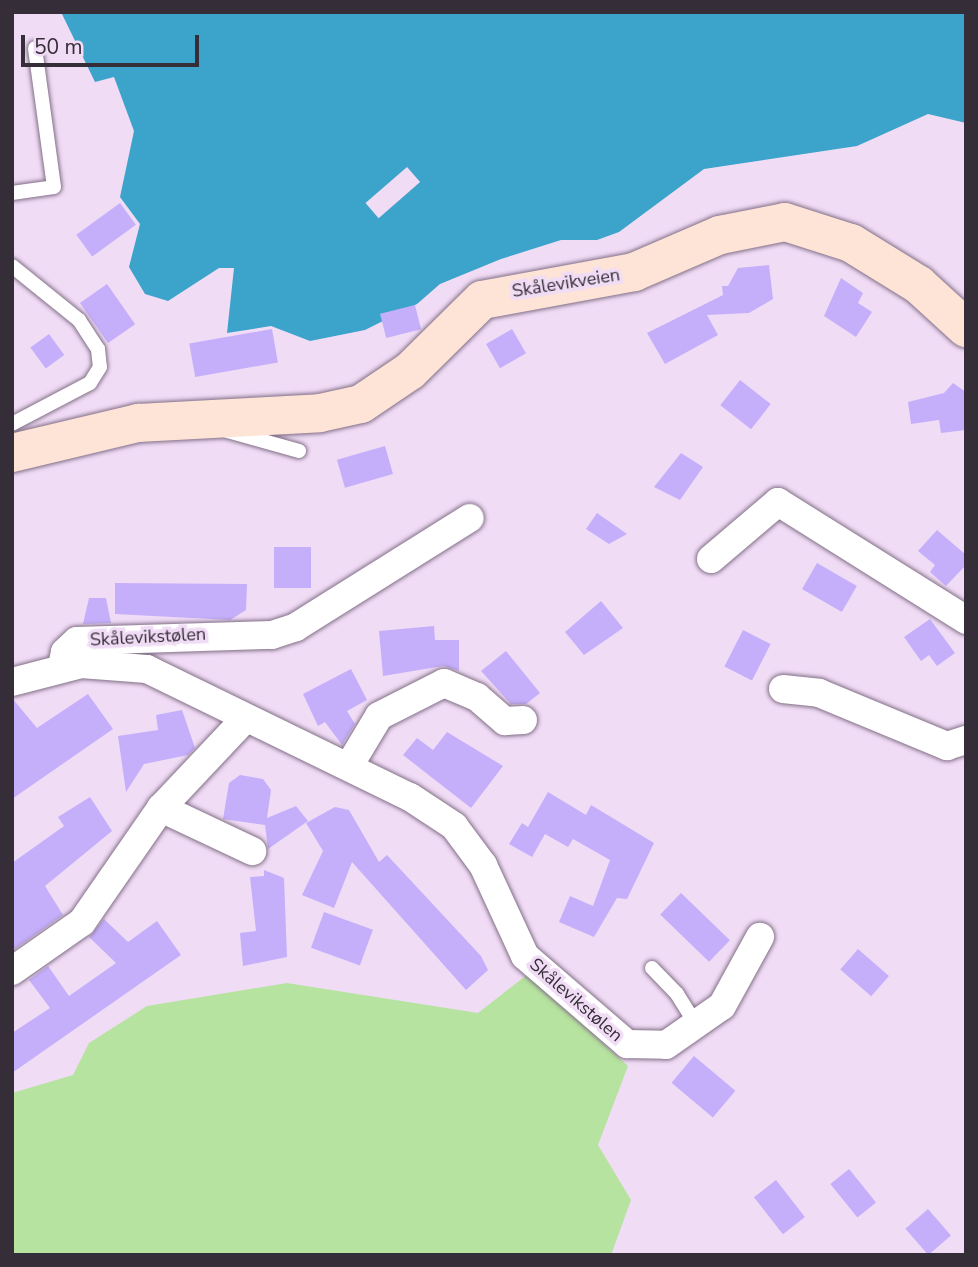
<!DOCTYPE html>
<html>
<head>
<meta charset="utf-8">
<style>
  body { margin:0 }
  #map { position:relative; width:978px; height:1267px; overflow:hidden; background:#f1dcf6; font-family:"Nunito Sans",sans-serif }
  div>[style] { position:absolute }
  .green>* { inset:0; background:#b6e39f }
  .water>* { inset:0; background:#3ca3cb }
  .pier>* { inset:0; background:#f1dcf6; transform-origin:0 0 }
  .building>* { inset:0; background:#c5affb; transform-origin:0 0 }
  .roads { filter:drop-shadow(0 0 2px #827087) drop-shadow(0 0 2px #827087) }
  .service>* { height:14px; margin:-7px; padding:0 7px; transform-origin:7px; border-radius:7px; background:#fff }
  .minor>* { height:28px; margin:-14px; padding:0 14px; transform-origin:14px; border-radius:14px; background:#fff }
  .secondary>* { height:38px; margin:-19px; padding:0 19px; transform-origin:19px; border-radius:19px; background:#fee3d7 }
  span { translate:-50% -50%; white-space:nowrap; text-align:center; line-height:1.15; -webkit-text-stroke:7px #f1dcf6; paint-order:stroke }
  .street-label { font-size:18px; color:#352d37 }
  .frame { position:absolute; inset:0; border:14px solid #352d37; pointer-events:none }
  .scale { position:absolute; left:21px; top:35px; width:178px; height:32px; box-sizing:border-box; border:4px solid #352d37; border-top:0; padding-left:9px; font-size:21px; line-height:24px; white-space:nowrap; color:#352d37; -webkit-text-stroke:5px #f1dcf6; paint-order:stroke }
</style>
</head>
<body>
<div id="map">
  <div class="green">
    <div style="clip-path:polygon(528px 974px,628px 1066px,598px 1145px,631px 1200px,611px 1255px,12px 1255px,12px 1093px,73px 1075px,89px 1043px,147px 1006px,287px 983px,478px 1013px)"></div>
  </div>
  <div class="water">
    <div style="clip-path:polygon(61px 12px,966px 12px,966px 123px,928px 114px,857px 146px,704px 169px,619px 232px,597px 240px,561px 240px,501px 259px,440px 284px,417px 304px,365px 330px,310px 341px,271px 326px,227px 333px,234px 268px,219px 268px,168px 301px,145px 294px,129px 267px,140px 224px,120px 197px,134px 131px,114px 77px,95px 82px)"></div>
  </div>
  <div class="pier">
    <div style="left:407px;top:167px;width:20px;height:55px;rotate:49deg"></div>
  </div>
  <div class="building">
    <div style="left:120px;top:203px;width:27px;height:54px;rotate:54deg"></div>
    <div style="clip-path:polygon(769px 265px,773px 299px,749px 313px,707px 315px,718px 335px,665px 364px,647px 333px,723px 295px,722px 286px,728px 286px,738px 268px)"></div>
    <div style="clip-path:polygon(841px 278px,863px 293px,858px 303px,872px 312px,856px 337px,824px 316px)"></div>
    <div style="left:107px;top:284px;width:49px;height:33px;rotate:55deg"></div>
    <div style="left:415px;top:305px;width:25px;height:36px;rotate:76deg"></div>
    <div style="left:272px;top:329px;width:34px;height:84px;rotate:80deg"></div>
    <div style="left:512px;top:329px;width:28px;height:30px;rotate:60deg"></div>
    <div style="left:49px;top:334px;width:26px;height:23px;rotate:54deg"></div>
    <div style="left:740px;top:380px;width:39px;height:32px;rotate:38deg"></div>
    <div style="clip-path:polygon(953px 383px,966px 392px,966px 430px,941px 433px,939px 420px,911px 424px,908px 402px,944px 393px)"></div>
    <div style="left:385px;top:446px;width:29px;height:50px;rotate:74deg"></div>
    <div style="clip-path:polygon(681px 453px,703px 467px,680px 500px,654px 487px)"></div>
    <div style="clip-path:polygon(597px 513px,627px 534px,609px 544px,586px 529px)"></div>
    <div style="clip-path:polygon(937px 530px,966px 555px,966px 565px,946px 586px,930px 572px,935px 565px,918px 551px)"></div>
    <div style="left:274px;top:547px;width:37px;height:41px"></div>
    <div style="left:817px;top:563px;width:46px;height:30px;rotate:30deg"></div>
    <div style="clip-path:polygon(115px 583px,247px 584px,246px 610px,230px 620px,115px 614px)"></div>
    <div style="clip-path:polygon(89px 598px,106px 598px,111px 623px,83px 624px)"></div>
    <div style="clip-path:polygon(601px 601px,623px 628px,584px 655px,565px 632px)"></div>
    <div style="clip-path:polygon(930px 619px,955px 653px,937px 666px,929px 655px,921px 661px,904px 637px)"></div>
    <div style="clip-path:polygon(434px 626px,435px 640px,459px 640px,459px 671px,443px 666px,383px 676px,379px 631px)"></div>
    <div style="left:743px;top:630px;width:31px;height:41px;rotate:27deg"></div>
    <div style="clip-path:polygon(506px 651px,540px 693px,526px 704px,511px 704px,481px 671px)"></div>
    <div style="clip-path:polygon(351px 669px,367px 700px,347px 711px,355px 724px,342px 745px,325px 722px,318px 726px,303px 694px)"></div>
    <div style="clip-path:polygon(88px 694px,113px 729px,12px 799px,12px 698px,37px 728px)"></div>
    <div style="clip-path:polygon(182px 710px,195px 748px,188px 755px,144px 764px,126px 792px,118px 736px,158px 730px,156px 715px)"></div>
    <div style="clip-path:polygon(447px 732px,503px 766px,471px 808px,403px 755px,417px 738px,433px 750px)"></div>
    <div style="clip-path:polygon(240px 775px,263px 779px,271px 790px,267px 818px,296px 806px,308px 821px,268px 849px,265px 825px,223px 819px,229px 783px)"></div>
    <div style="clip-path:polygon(548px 792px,586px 815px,591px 805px,654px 843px,627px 899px,617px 898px,594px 937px,559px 922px,570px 896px,593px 906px,610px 860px,573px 839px,568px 847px,545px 834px,532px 857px,509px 844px,522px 823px,528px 827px)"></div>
    <div style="clip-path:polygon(90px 797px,112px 831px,45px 886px,63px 915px,12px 951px,12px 863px,64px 826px,58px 817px)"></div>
    <div style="clip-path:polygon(335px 807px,349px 810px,379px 862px,387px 855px,481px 956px,488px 970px,466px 990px,352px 862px,334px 908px,302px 895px,323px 851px,306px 823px)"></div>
    <div style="clip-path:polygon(264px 870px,284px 878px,287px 957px,243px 966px,240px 933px,256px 931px,250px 877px,264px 876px)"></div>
    <div style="left:681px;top:893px;width:68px;height:30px;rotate:44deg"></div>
    <div style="left:324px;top:912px;width:52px;height:38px;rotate:20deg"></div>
    <div style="clip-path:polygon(104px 919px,128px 942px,157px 921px,181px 955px,12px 1073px,12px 1033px,50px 1008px,29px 980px,48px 966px,69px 996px,116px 963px,89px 937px)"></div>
    <div style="left:858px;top:949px;width:41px;height:27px;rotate:41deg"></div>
    <div style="left:694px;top:1056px;width:54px;height:35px;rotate:40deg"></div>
    <div style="left:849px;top:1169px;width:43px;height:24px;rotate:51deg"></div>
    <div style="left:776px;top:1180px;width:47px;height:28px;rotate:52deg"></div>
    <div style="left:928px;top:1209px;width:35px;height:30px;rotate:49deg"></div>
  </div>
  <div class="roads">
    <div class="service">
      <div style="left:12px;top:193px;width:42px;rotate:-8.1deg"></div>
      <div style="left:54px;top:187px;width:140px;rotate:-97.8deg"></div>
      <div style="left:12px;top:266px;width:86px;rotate:38.9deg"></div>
      <div style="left:79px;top:320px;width:35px;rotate:57deg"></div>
      <div style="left:98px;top:349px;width:18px;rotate:84deg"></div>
      <div style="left:100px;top:367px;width:19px;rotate:122deg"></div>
      <div style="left:90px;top:383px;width:88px;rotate:152.3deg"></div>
      <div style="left:224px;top:430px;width:78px;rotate:15.6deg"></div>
      <div style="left:652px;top:968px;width:36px;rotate:46deg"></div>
      <div style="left:677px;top:994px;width:36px;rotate:58deg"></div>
    </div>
    <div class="minor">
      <div style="left:711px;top:559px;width:88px;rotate:-40.4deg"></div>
      <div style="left:778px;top:502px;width:222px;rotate:32.1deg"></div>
      <div style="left:62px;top:667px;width:15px;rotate:-79deg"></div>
      <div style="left:65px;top:652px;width:16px;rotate:-43deg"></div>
      <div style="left:77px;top:641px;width:195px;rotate:-1.8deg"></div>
      <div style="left:272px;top:635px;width:25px;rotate:-18deg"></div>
      <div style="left:296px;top:627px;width:205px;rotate:-32.1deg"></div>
      <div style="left:12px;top:682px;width:71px;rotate:-14.6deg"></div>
      <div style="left:81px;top:664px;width:66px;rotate:4.3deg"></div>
      <div style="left:147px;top:669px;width:292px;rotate:26deg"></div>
      <div style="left:410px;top:797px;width:53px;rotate:33.4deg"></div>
      <div style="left:454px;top:826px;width:49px;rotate:53.4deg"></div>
      <div style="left:483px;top:865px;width:100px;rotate:65.2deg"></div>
      <div style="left:525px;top:956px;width:135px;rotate:40.8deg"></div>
      <div style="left:627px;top:1044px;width:39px;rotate:1deg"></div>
      <div style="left:666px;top:1045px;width:68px;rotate:-34.9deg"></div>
      <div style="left:722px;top:1006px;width:79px;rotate:-61.2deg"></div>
      <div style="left:783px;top:689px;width:36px;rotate:6deg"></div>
      <div style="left:819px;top:693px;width:139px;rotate:22.5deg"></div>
      <div style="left:947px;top:746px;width:20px;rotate:-18deg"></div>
      <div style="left:349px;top:766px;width:58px;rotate:-59deg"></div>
      <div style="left:379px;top:716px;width:73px;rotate:-26.9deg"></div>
      <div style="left:444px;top:683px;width:36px;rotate:23deg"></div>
      <div style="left:477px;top:697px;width:37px;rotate:41deg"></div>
      <div style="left:505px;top:721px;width:18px;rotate:-3deg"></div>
      <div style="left:161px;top:808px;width:101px;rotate:25.3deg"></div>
      <div style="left:12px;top:971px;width:85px;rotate:-35deg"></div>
      <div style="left:82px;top:922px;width:139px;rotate:-55.3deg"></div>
      <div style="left:161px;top:808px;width:121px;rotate:-46.7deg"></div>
    </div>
    <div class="secondary">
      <div style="left:12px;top:453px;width:130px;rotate:-13.4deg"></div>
      <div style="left:138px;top:423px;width:182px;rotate:-3.1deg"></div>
      <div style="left:320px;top:413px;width:42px;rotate:-12.4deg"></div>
      <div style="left:361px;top:404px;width:59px;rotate:-34deg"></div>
      <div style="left:410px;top:371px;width:101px;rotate:-44.6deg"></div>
      <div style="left:482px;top:300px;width:155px;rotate:-10.4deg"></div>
      <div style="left:634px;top:272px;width:94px;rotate:-23.3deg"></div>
      <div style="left:720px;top:235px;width:66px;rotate:-11.3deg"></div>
      <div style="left:785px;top:222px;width:69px;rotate:17.7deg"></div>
      <div style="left:851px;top:243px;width:80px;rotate:31.7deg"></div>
      <div style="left:919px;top:285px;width:64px;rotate:42.5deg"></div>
    </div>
  </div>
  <div class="street-label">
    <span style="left:566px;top:283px;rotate:-9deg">Skålevikveien</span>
    <span style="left:148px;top:637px;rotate:-3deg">Skålevikstølen</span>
    <span style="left:576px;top:1000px;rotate:41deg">Skålevikstølen</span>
  </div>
  <div class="frame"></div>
  <div class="scale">50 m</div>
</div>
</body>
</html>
